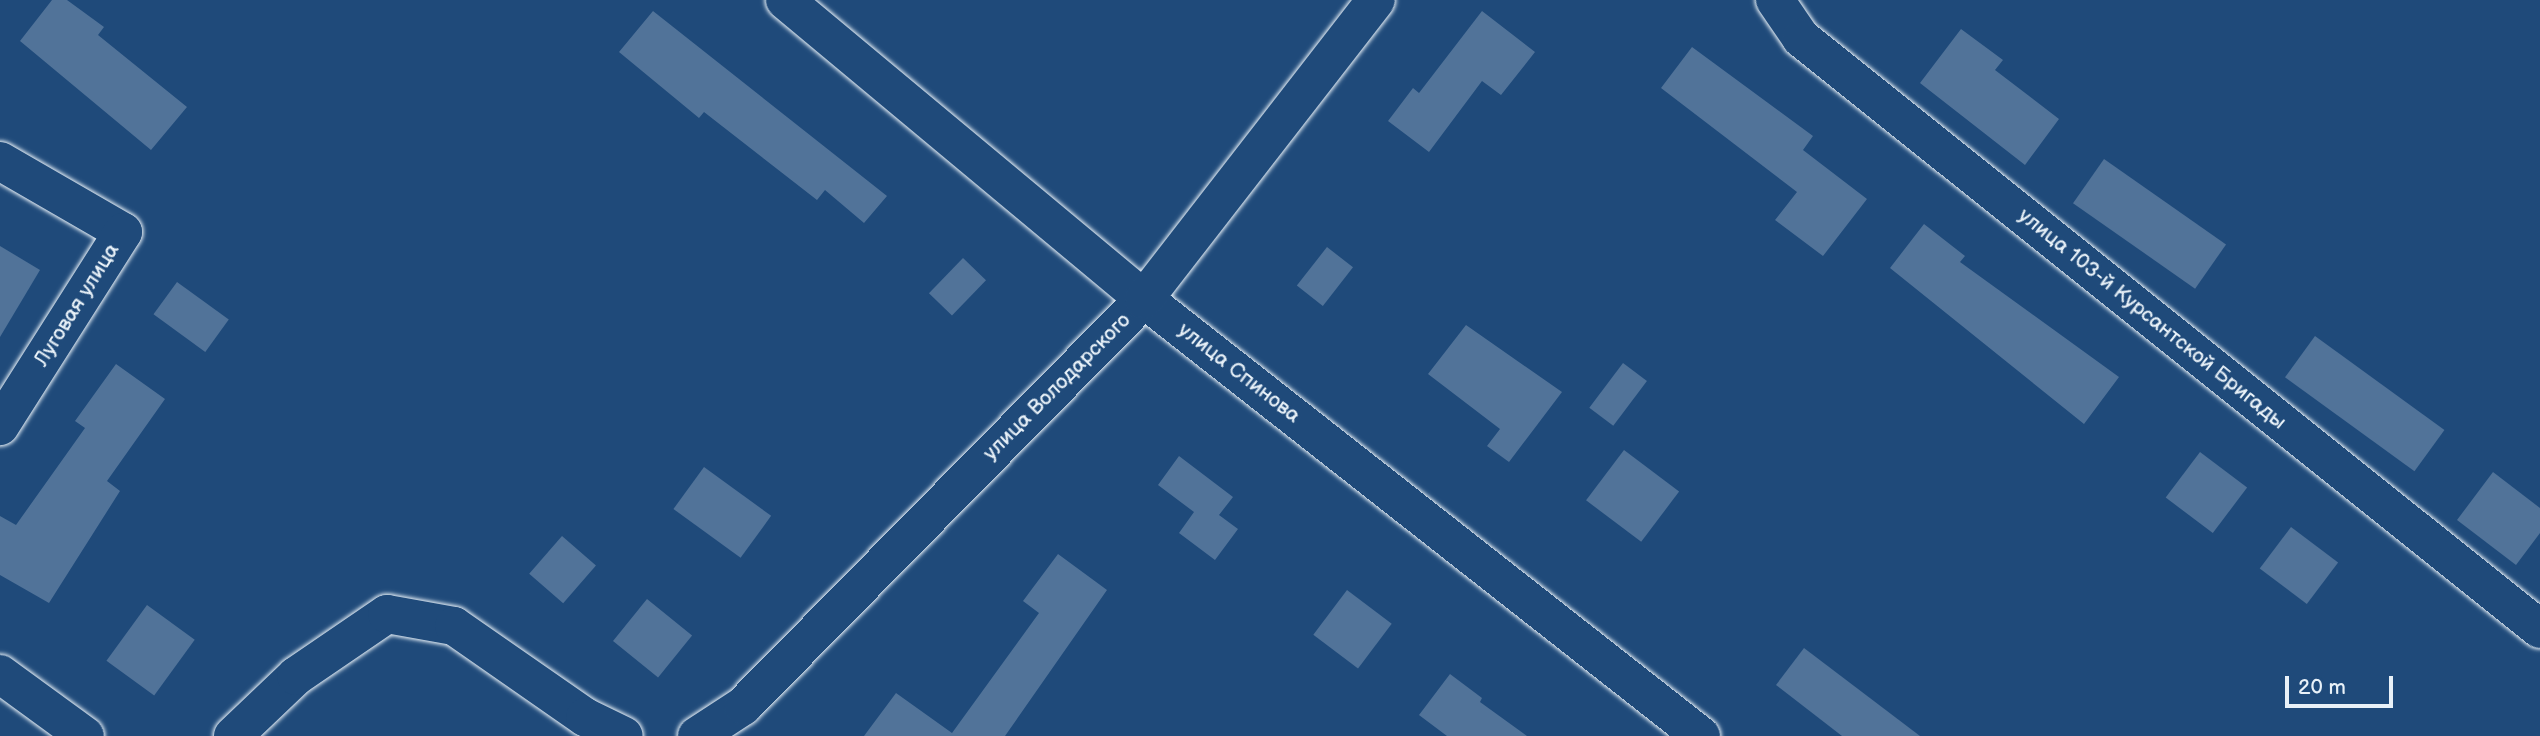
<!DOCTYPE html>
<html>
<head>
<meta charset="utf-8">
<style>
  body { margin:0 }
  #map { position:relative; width:2540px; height:736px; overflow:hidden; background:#1f4a7a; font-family:"Balsamiq Sans",sans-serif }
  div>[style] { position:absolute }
  .building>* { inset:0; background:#517399; transform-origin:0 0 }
  .roads { filter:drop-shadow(0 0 2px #e8f1f8) drop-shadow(0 0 2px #e8f1f8) }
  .minor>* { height:38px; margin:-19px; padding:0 19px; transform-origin:19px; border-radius:19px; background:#1f4a7a }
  span { translate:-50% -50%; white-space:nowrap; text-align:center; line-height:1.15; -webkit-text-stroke:6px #1f4a7a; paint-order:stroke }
  .street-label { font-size:21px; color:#e8f1f8 }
  .scale { position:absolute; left:2285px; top:676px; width:108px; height:32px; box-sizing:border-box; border:4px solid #e8f1f8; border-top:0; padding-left:9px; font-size:21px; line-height:24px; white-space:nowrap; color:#e8f1f8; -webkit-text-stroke:5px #1f4a7a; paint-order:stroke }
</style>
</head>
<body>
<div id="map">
  <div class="building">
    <div style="clip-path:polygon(52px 0,67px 0,104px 27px,98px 35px,187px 107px,151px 150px,20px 41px)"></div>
    <div style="clip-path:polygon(653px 11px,887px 196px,864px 223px,825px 190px,817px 200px,704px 112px,699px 118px,619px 52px)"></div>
    <div style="clip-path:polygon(1482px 11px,1535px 52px,1501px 95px,1482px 81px,1429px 152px,1388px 121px,1413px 88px,1419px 93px)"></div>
    <div style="clip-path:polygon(1961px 29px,2003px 60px,1995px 70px,2059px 119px,2025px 165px,1920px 83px)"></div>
    <div style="clip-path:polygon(1692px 47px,1813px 136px,1803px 150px,1867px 199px,1823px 256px,1775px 220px,1797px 192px,1661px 88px)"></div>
    <div style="left:2104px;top:159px;width:149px;height:54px;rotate:35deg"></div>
    <div style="clip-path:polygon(1924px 224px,1965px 256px,1960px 262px,2119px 377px,2084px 424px,1890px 268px)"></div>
    <div style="clip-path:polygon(0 246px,40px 270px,0 337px)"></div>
    <div style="left:1327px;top:247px;width:33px;height:49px;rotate:38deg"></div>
    <div style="left:963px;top:258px;width:32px;height:49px;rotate:44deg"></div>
    <div style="left:177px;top:282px;width:64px;height:40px;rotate:36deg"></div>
    <div style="clip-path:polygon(1466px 325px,1562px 392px,1509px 462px,1487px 446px,1500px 429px,1428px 374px)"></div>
    <div style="left:2315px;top:336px;width:160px;height:51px;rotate:36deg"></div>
    <div style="left:1623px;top:363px;width:30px;height:56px;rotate:37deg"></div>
    <div style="clip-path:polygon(116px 364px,165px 399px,107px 481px,120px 491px,49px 603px,0 575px,0 516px,16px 525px,85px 428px,75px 421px)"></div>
    <div style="left:1624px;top:450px;width:69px;height:63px;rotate:37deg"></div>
    <div style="left:2200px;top:452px;width:59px;height:57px;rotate:37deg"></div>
    <div style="clip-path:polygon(1179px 456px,1233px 497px,1219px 515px,1238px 529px,1215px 560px,1179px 533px,1194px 512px,1158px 485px)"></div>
    <div style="left:704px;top:467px;width:83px;height:52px;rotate:36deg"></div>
    <div style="clip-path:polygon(2493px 472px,2540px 508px,2540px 533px,2516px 565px,2457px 520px)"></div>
    <div style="left:2291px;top:527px;width:59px;height:52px;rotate:37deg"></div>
    <div style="left:562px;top:536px;width:45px;height:50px;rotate:41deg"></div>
    <div style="clip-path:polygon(1058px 554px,1107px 590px,1005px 736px,864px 736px,896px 693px,952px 733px,1039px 613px,1023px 601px)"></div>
    <div style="left:1347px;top:590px;width:56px;height:56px;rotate:37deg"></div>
    <div style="left:647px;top:599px;width:58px;height:54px;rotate:39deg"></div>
    <div style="left:147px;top:605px;width:59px;height:69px;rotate:36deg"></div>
    <div style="clip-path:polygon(1804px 648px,1920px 736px,1842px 736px,1776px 685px)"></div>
    <div style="clip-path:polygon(1450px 674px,1482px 698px,1480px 702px,1527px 736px,1447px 736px,1419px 715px)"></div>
  </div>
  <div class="roads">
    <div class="minor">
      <div style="left:785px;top:0;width:467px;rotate:39.8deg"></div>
      <div style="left:1144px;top:299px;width:708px;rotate:38.12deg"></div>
      <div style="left:1775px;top:0;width:46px;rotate:55.6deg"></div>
      <div style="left:1801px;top:38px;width:946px;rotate:38.65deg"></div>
      <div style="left:0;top:161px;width:142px;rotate:30deg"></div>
      <div style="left:123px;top:232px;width:230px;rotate:122.4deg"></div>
      <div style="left:0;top:674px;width:105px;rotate:36.1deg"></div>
      <div style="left:233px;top:736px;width:87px;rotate:-43.6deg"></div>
      <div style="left:296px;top:676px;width:110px;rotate:-34.3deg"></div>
      <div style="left:387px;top:614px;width:68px;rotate:10.2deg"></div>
      <div style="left:454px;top:626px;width:160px;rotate:34.8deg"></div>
      <div style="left:585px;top:717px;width:43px;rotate:26deg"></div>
      <div style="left:697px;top:736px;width:55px;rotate:-33.1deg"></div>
      <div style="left:743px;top:706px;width:571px;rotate:-45.43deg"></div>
      <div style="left:1144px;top:299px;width:378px;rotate:-52.2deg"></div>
    </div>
  </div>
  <div class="street-label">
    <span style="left:77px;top:305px;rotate:-58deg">Луговая улица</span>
    <span style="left:2152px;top:319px;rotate:39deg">улица 103-й Курсантской Бригады</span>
    <span style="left:1239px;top:373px;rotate:38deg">улица Спинова</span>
    <span style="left:1057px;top:387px;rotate:-45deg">улица Володарского</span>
  </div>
  <div class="scale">20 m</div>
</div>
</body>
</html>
